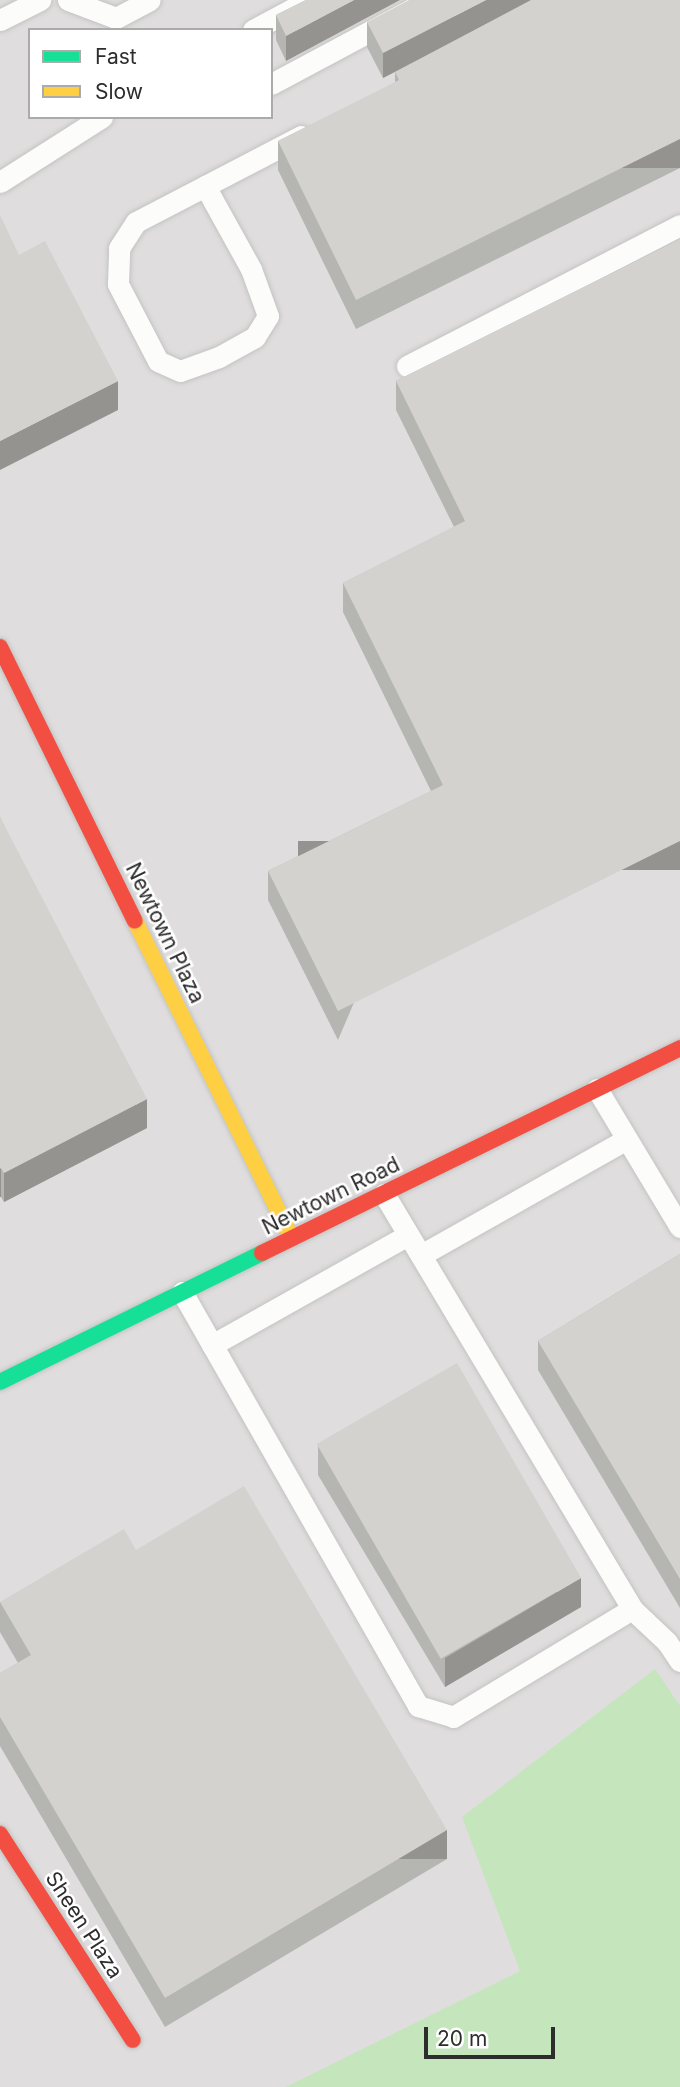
<!DOCTYPE html>
<html>
<head>
<meta charset="utf-8">
<style>
  body { margin:0 }
  #map { position:relative; width:680px; height:2087px; overflow:hidden; background:#eae9e3; font-family:Inter,sans-serif }
  div>[style] { position:absolute }
  .industrial>* { inset:0; background:#dfddde }
  .green>* { inset:0; background:#c5e5bd }
  .roads { filter:drop-shadow(0 0 2px #c4c4c3) drop-shadow(0 0 2px #c4c4c3) }
  .lane>* { height:21px; margin:-10.5px; padding:0 10.5px; transform-origin:10.5px; border-radius:10.5px; background:#fcfcfb }
  .fast>* { height:16px; margin:-8px; padding:0 8px; transform-origin:8px; border-radius:8px; background:#16e098 }
  .slow>* { height:16px; margin:-8px; padding:0 8px; transform-origin:8px; border-radius:8px; background:#ffcf43 }
  .jam>* { height:16px; margin:-8px; padding:0 8px; transform-origin:8px; border-radius:8px; background:#f24e42 }
  .wall>* { inset:0; background:#b5b5b1 }
  .shaded-wall>* { inset:0; background:#949390; transform-origin:0 0 }
  .building>* { inset:0; background:#d3d2ce; transform-origin:0 0 }
  span { translate:-50% -50%; white-space:nowrap; text-align:center; line-height:1.15; -webkit-text-stroke:5px #fff; paint-order:stroke }
  .street-label { font-size:21px; color:#2d2d2d }
  .legend { position:absolute; left:28px; top:28px; width:245px; height:91px; box-sizing:border-box; background:#fff; border:2px solid #ababab; margin:0; padding:9px 12px; list-style:none; font-size:21px; color:#2d2d2d }
  .legend li { display:flex; align-items:center; gap:14px; height:35px }
  .legend b { width:35px; border:2px solid #ababab }
  .scale { position:absolute; left:424px; top:2027px; width:131px; height:32px; box-sizing:border-box; border:4px solid #2d2d2d; border-top:0; padding-left:9px; font-size:21px; line-height:24px; white-space:nowrap; color:#2d2d2d; -webkit-text-stroke:5px #fff; paint-order:stroke }
</style>
</head>
<body>
<div id="map">
  <div class="industrial">
    <div style="clip-path:polygon(evenodd,0 0,680px 0,680px 2087px,0 2087px,0 0,30px 30px,271px 30px,271px 117px,30px 117px,30px 30px)"></div>
  </div>
  <div class="green">
    <div style="clip-path:polygon(655px 1669px,680px 1706px,680px 2087px,286px 2087px,520px 1971px,462px 1817px)"></div>
  </div>
  <div class="roads">
    <div class="lane">
      <div style="left:68px;top:0;width:51px;rotate:20.6deg"></div>
      <div style="left:116px;top:18px;width:38px;rotate:-28deg"></div>
      <div style="left:0;top:20px;width:45px;rotate:-26.6deg"></div>
      <div style="left:253px;top:30px;width:64px;rotate:-28.2deg"></div>
      <div style="left:271px;top:84px;width:178px;rotate:-28.1deg"></div>
      <div style="left:0;top:182px;width:121px;rotate:-32.5deg"></div>
      <div style="left:205px;top:186px;width:95px;rotate:61deg"></div>
      <div style="left:251px;top:269px;width:50px;rotate:70.1deg"></div>
      <div style="left:268px;top:316px;width:25px;rotate:122deg"></div>
      <div style="left:255px;top:337px;width:41px;rotate:150.9deg"></div>
      <div style="left:219px;top:357px;width:41px;rotate:160.3deg"></div>
      <div style="left:180px;top:371px;width:24px;rotate:-156deg"></div>
      <div style="left:158px;top:361px;width:87px;rotate:-117.5deg"></div>
      <div style="left:118px;top:284px;width:36px;rotate:-88deg"></div>
      <div style="left:119px;top:248px;width:31px;rotate:-57deg"></div>
      <div style="left:136px;top:222px;width:186px;rotate:-27.5deg"></div>
      <div style="left:407px;top:366px;width:307px;rotate:-27.3deg"></div>
      <div style="left:597px;top:1089px;width:161px;rotate:59deg"></div>
      <div style="left:384px;top:1194px;width:483px;rotate:59.1deg"></div>
      <div style="left:632px;top:1609px;width:48px;rotate:43.3deg"></div>
      <div style="left:667px;top:1642px;width:23px;rotate:56deg"></div>
      <div style="left:421px;top:1255px;width:236px;rotate:-29.4deg"></div>
      <div style="left:182px;top:1292px;width:477px;rotate:60.3deg"></div>
      <div style="left:418px;top:1706px;width:37px;rotate:17deg"></div>
      <div style="left:453px;top:1717px;width:209px;rotate:-31.1deg"></div>
      <div style="left:212px;top:1345px;width:225px;rotate:-29.3deg"></div>
    </div>
    <div class="fast">
      <div style="left:0;top:1382px;width:292px;rotate:-26.2deg"></div>
    </div>
    <div class="slow">
      <div style="left:135px;top:921px;width:354px;rotate:63.7deg"></div>
    </div>
    <div class="jam">
      <div style="left:0;top:647px;width:305px;rotate:63.8deg"></div>
      <div style="left:262px;top:1253px;width:466px;rotate:-26.1deg"></div>
      <div style="left:0;top:1834px;width:245px;rotate:57.2deg"></div>
    </div>
  </div>
  <div class="wall">
    <div style="clip-path:polygon(306px 0,286px 61px,276px 40px,276px 15px)"></div>
    <div style="clip-path:polygon(680px 0,680px 168px,356px 329px,278px 170px,278px 141px,395px 83px,395px 72px,429px 54px,383px 78px,367px 47px,367px 22px)"></div>
    <div style="clip-path:polygon(680px 239px,338px 1040px,268px 900px,268px 871px,431px 791px,343px 612px,343px 583px,454px 527px,396px 410px,396px 381px)"></div>
    <div style="clip-path:polygon(0 817px,147px 1128px,4px 1202px,1px 1197px)"></div>
    <div style="clip-path:polygon(680px 1254px,680px 1608px,538px 1370px,538px 1341px)"></div>
    <div style="clip-path:polygon(318px 1446px,581px 1607px,445px 1687px,318px 1475px)"></div>
    <div style="clip-path:polygon(136px 1550px,447px 1859px,165px 2027px,0 1746px,0 1673px,18px 1663px,0 1632px,0 1602px)"></div>
  </div>
  <div class="shaded-wall">
    <div style="clip-path:polygon(354px 0,400px 0,286px 61px,286px 36px)"></div>
    <div style="clip-path:polygon(486px 0,534px 0,383px 78px,383px 53px)"></div>
    <div style="left:680px;top:139px;width:29px;height:362px;rotate:90deg"></div>
    <div style="clip-path:polygon(118px 381px,118px 410px,0 470px,0 441px)"></div>
    <div style="left:680px;top:841px;width:29px;height:382px;rotate:90deg"></div>
    <div style="clip-path:polygon(147px 1099px,147px 1128px,4px 1202px,4px 1173px)"></div>
    <div style="left:1px;top:1168px;width:29px;height:1px;rotate:90deg"></div>
    <div style="clip-path:polygon(581px 1578px,581px 1607px,445px 1687px,445px 1658px)"></div>
    <div style="left:447px;top:1830px;width:29px;height:328px;rotate:90deg"></div>
  </div>
  <div class="building">
    <div style="clip-path:polygon(306px 0,354px 0,286px 36px,276px 15px)"></div>
    <div style="clip-path:polygon(409px 0,486px 0,383px 53px,367px 22px)"></div>
    <div style="clip-path:polygon(531px 0,680px 0,680px 139px,356px 300px,278px 141px,399px 80px,395px 72px)"></div>
    <div style="clip-path:polygon(0 215px,19px 255px,45px 241px,118px 381px,0 441px)"></div>
    <div style="clip-path:polygon(680px 239px,680px 841px,338px 1011px,268px 871px,443px 785px,343px 583px,465px 521px,396px 381px)"></div>
    <div style="clip-path:polygon(0 817px,147px 1099px,4px 1173px,1px 1168px,0 1169px)"></div>
    <div style="clip-path:polygon(680px 1254px,680px 1579px,538px 1341px)"></div>
    <div style="left:457px;top:1363px;width:248px;height:162px;rotate:60deg"></div>
    <div style="clip-path:polygon(244px 1486px,447px 1830px,165px 1998px,0 1717px,0 1673px,31px 1655px,0 1602px,124px 1529px,136px 1550px)"></div>
  </div>
  <div class="street-label">
    <span style="left:165px;top:933px;rotate:64deg">Newtown Plaza</span>
    <span style="left:331px;top:1196px;rotate:-26deg">Newtown Road</span>
    <span style="left:84px;top:1925px;rotate:57deg">Sheen Plaza</span>
  </div>
  <ul class="legend">
  <li><b style="height:9px;background:#16e098"></b>Fast</li>
  <li><b style="height:9px;background:#ffcf43"></b>Slow</li>
  </ul>
  <div class="scale">20 m</div>
</div>
</body>
</html>
